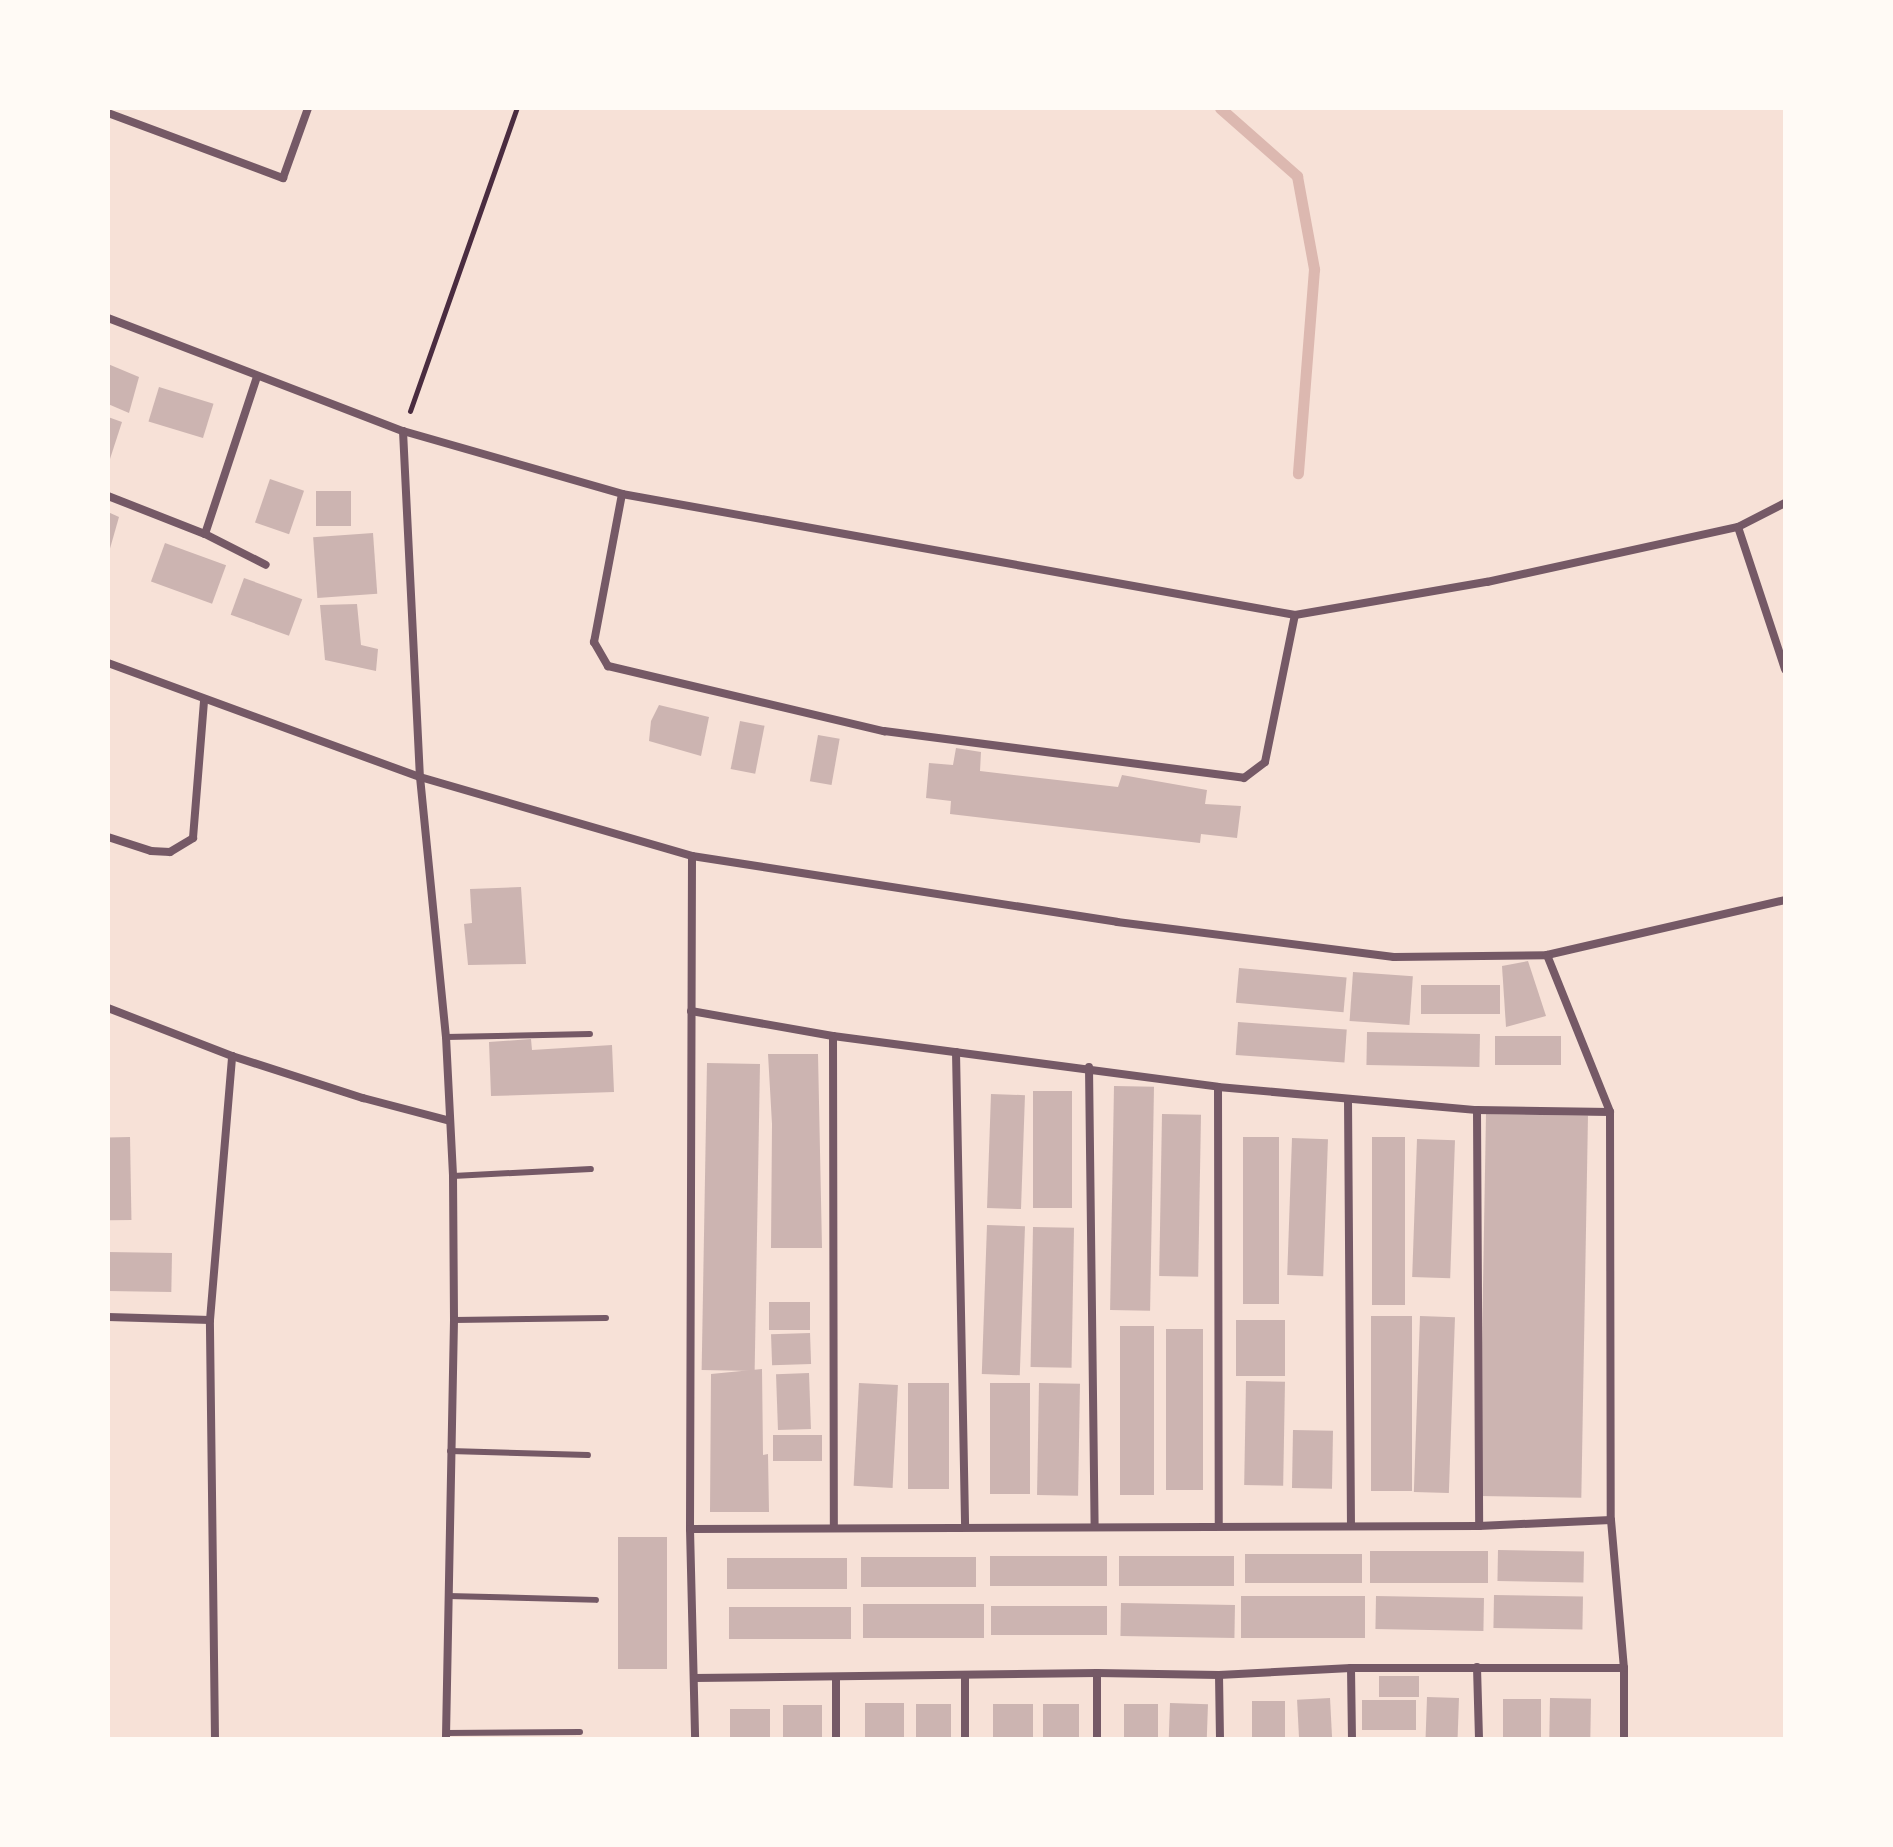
<!DOCTYPE html>
<html>
<head>
<meta charset="utf-8">
<style>
  body { margin:0 }
  #map { position:relative; width:1893px; height:1847px; overflow:hidden; background:#f7e1d7; font-family:Helvetica,sans-serif }
  div>[style] { position:absolute }
  .stream>* { height:11px; margin:-5.5px; padding:0 5.5px; transform-origin:5.5px; border-radius:5.5px; background:#dcb8b0 }
  .building>* { inset:0; background:#ccb4b1; transform-origin:0 0 }
  .path>* { height:5px; margin:-2.5px; padding:0 2.5px; transform-origin:2.5px; border-radius:2.5px; background:#4a2c40 }
  .service>* { height:6px; margin:-3px; padding:0 3px; transform-origin:3px; border-radius:3px; background:#755966 }
  .minor>* { height:8px; margin:-4px; padding:0 4px; transform-origin:4px; border-radius:4px; background:#755966 }
  span { translate:-50% -50%; white-space:nowrap; text-align:center; line-height:1.15; -webkit-text-stroke:7px #fffaf5; paint-order:stroke }
  .frame { position:absolute; inset:0; border:110px solid #fffaf5; pointer-events:none }
</style>
</head>
<body>
<div id="map">
  <div class="stream">
    <div style="left:1220px;top:108px;width:103px;rotate:41.4deg"></div>
    <div style="left:1297px;top:176px;width:95px;rotate:79.6deg"></div>
    <div style="left:1314px;top:269px;width:205px;rotate:94.5deg"></div>
  </div>
  <div class="building">
    <div style="clip-path:polygon(108px 364px,139px 377px,129px 413px,108px 404px)"></div>
    <div style="left:159px;top:387px;width:57px;height:36px;rotate:17deg"></div>
    <div style="clip-path:polygon(108px 417px,122px 422px,109px 462px,108px 462px)"></div>
    <div style="left:270px;top:479px;width:36px;height:46px;rotate:19deg"></div>
    <div style="left:316px;top:491px;width:35px;height:35px"></div>
    <div style="clip-path:polygon(108px 512px,119px 517px,109px 552px,108px 552px)"></div>
    <div style="left:373px;top:533px;width:61px;height:60px;rotate:86deg"></div>
    <div style="left:165px;top:543px;width:65px;height:41px;rotate:20deg"></div>
    <div style="left:244px;top:578px;width:62px;height:39px;rotate:20deg"></div>
    <div style="clip-path:polygon(357px 604px,361px 645px,378px 649px,376px 671px,325px 660px,320px 605px)"></div>
    <div style="clip-path:polygon(659px 705px,709px 717px,701px 756px,649px 741px,651px 721px)"></div>
    <div style="left:740px;top:721px;width:25px;height:49px;rotate:11deg"></div>
    <div style="left:818px;top:735px;width:22px;height:47px;rotate:10deg"></div>
    <div style="clip-path:polygon(956px 748px,981px 752px,980px 771px,1118px 787px,1122px 775px,1207px 790px,1205px 804px,1241px 806px,1237px 838px,1201px 834px,1200px 843px,950px 814px,951px 801px,926px 798px,929px 763px,953px 765px)"></div>
    <div style="clip-path:polygon(521px 887px,526px 964px,468px 965px,464px 924px,472px 923px,470px 889px)"></div>
    <div style="clip-path:polygon(1528px 961px,1546px 1016px,1506px 1027px,1502px 966px)"></div>
    <div style="left:1239px;top:968px;width:108px;height:35px;rotate:5deg"></div>
    <div style="left:1353px;top:972px;width:60px;height:49px;rotate:4deg"></div>
    <div style="left:1421px;top:985px;width:79px;height:29px"></div>
    <div style="left:1238px;top:1022px;width:109px;height:33px;rotate:4deg"></div>
    <div style="left:1367px;top:1032px;width:113px;height:33px;rotate:1deg"></div>
    <div style="left:1495px;top:1036px;width:66px;height:29px"></div>
    <div style="clip-path:polygon(531px 1039px,532px 1050px,612px 1045px,614px 1092px,491px 1096px,489px 1042px)"></div>
    <div style="clip-path:polygon(768px 1054px,818px 1054px,822px 1248px,771px 1248px,772px 1124px)"></div>
    <div style="left:707px;top:1063px;width:53px;height:307px;rotate:1deg"></div>
    <div style="left:1114px;top:1086px;width:40px;height:224px;rotate:1deg"></div>
    <div style="left:1033px;top:1091px;width:39px;height:117px"></div>
    <div style="left:991px;top:1094px;width:34px;height:114px;rotate:2deg"></div>
    <div style="left:1162px;top:1114px;width:39px;height:162px;rotate:1deg"></div>
    <div style="left:1486px;top:1114px;width:102px;height:382px;rotate:1deg"></div>
    <div style="left:130px;top:1137px;width:83px;height:22px;rotate:89deg"></div>
    <div style="left:1243px;top:1137px;width:36px;height:167px"></div>
    <div style="left:1372px;top:1137px;width:33px;height:168px"></div>
    <div style="left:1292px;top:1138px;width:36px;height:137px;rotate:2deg"></div>
    <div style="left:1417px;top:1139px;width:38px;height:138px;rotate:2deg"></div>
    <div style="left:987px;top:1225px;width:38px;height:149px;rotate:2deg"></div>
    <div style="left:1033px;top:1227px;width:41px;height:140px;rotate:1deg"></div>
    <div style="left:108px;top:1252px;width:64px;height:39px;rotate:1deg"></div>
    <div style="left:769px;top:1302px;width:41px;height:28px"></div>
    <div style="left:1371px;top:1316px;width:41px;height:175px"></div>
    <div style="left:1420px;top:1316px;width:35px;height:176px;rotate:2deg"></div>
    <div style="left:1236px;top:1320px;width:49px;height:56px"></div>
    <div style="left:1120px;top:1326px;width:34px;height:169px"></div>
    <div style="left:1166px;top:1329px;width:37px;height:161px"></div>
    <div style="left:810px;top:1333px;width:31px;height:39px;rotate:88deg"></div>
    <div style="clip-path:polygon(762px 1369px,763px 1455px,768px 1454px,769px 1512px,710px 1512px,711px 1374px)"></div>
    <div style="left:809px;top:1373px;width:56px;height:33px;rotate:88deg"></div>
    <div style="left:1246px;top:1381px;width:39px;height:104px;rotate:1deg"></div>
    <div style="left:859px;top:1383px;width:39px;height:103px;rotate:3deg"></div>
    <div style="left:908px;top:1383px;width:41px;height:106px"></div>
    <div style="left:990px;top:1383px;width:40px;height:111px"></div>
    <div style="left:1039px;top:1383px;width:41px;height:112px;rotate:1deg"></div>
    <div style="left:1293px;top:1430px;width:40px;height:58px;rotate:1deg"></div>
    <div style="left:773px;top:1435px;width:49px;height:26px"></div>
    <div style="left:667px;top:1537px;width:132px;height:49px;rotate:90deg"></div>
    <div style="left:1498px;top:1550px;width:86px;height:31px;rotate:1deg"></div>
    <div style="left:1370px;top:1551px;width:118px;height:32px"></div>
    <div style="left:1245px;top:1554px;width:117px;height:29px"></div>
    <div style="left:990px;top:1556px;width:117px;height:30px"></div>
    <div style="left:1119px;top:1556px;width:115px;height:30px"></div>
    <div style="left:861px;top:1557px;width:115px;height:30px"></div>
    <div style="left:727px;top:1558px;width:120px;height:31px"></div>
    <div style="left:1494px;top:1595px;width:89px;height:33px;rotate:1deg"></div>
    <div style="left:1241px;top:1596px;width:124px;height:42px"></div>
    <div style="left:1376px;top:1596px;width:108px;height:33px;rotate:1deg"></div>
    <div style="left:1121px;top:1603px;width:114px;height:33px;rotate:1deg"></div>
    <div style="left:863px;top:1604px;width:121px;height:34px"></div>
    <div style="left:991px;top:1606px;width:116px;height:29px"></div>
    <div style="left:729px;top:1607px;width:122px;height:32px"></div>
    <div style="left:1379px;top:1676px;width:40px;height:21px"></div>
    <div style="left:1427px;top:1697px;width:32px;height:42px;rotate:2deg"></div>
    <div style="left:1330px;top:1698px;width:41px;height:33px;rotate:87deg"></div>
    <div style="left:1550px;top:1698px;width:41px;height:41px;rotate:1deg"></div>
    <div style="left:1503px;top:1699px;width:38px;height:40px"></div>
    <div style="left:1416px;top:1700px;width:30px;height:54px;rotate:90deg"></div>
    <div style="left:1252px;top:1701px;width:33px;height:38px"></div>
    <div style="left:865px;top:1703px;width:39px;height:36px"></div>
    <div style="left:1170px;top:1703px;width:38px;height:36px;rotate:2deg"></div>
    <div style="left:916px;top:1704px;width:35px;height:35px"></div>
    <div style="left:993px;top:1704px;width:40px;height:35px"></div>
    <div style="left:1043px;top:1704px;width:36px;height:35px"></div>
    <div style="left:1124px;top:1704px;width:34px;height:35px"></div>
    <div style="left:783px;top:1705px;width:39px;height:34px"></div>
    <div style="left:770px;top:1709px;width:30px;height:40px;rotate:90deg"></div>
  </div>
  <div class="path">
    <div style="left:410px;top:411px;width:321px;rotate:-70.6deg"></div>
  </div>
  <div class="service">
    <div style="left:446px;top:1037px;width:144px;rotate:-1.2deg"></div>
    <div style="left:453px;top:1176px;width:138px;rotate:-2.9deg"></div>
    <div style="left:454px;top:1320px;width:152px;rotate:-0.8deg"></div>
    <div style="left:450px;top:1451px;width:138px;rotate:1.7deg"></div>
    <div style="left:448px;top:1596px;width:148px;rotate:1.5deg"></div>
    <div style="left:446px;top:1733px;width:134px;rotate:-0.4deg"></div>
  </div>
  <div class="minor">
    <div style="left:108px;top:113px;width:187px;rotate:20.4deg"></div>
    <div style="left:283px;top:178px;width:74px;rotate:-70.3deg"></div>
    <div style="left:108px;top:318px;width:316px;rotate:21deg"></div>
    <div style="left:403px;top:431px;width:228px;rotate:16deg"></div>
    <div style="left:622px;top:494px;width:684px;rotate:10.19deg"></div>
    <div style="left:1295px;top:615px;width:195px;rotate:-9.8deg"></div>
    <div style="left:1487px;top:582px;width:257px;rotate:-12.4deg"></div>
    <div style="left:1738px;top:527px;width:53px;rotate:-27.1deg"></div>
    <div style="left:403px;top:431px;width:346px;rotate:87.2deg"></div>
    <div style="left:420px;top:777px;width:261px;rotate:84.3deg"></div>
    <div style="left:446px;top:1037px;width:139px;rotate:87.1deg"></div>
    <div style="left:453px;top:1176px;width:144px;rotate:89.6deg"></div>
    <div style="left:454px;top:1320px;width:419px;rotate:91.1deg"></div>
    <div style="left:622px;top:494px;width:151px;rotate:100.7deg"></div>
    <div style="left:594px;top:642px;width:28px;rotate:60deg"></div>
    <div style="left:608px;top:666px;width:284px;rotate:13.3deg"></div>
    <div style="left:884px;top:731px;width:363px;rotate:7.4deg"></div>
    <div style="left:1244px;top:778px;width:26px;rotate:-37deg"></div>
    <div style="left:1265px;top:762px;width:150px;rotate:-78.5deg"></div>
    <div style="left:108px;top:496px;width:104px;rotate:21.4deg"></div>
    <div style="left:205px;top:534px;width:68px;rotate:26.9deg"></div>
    <div style="left:1738px;top:527px;width:150px;rotate:71.7deg"></div>
    <div style="left:205px;top:534px;width:165px;rotate:-71.7deg"></div>
    <div style="left:108px;top:663px;width:332px;rotate:20.1deg"></div>
    <div style="left:420px;top:777px;width:283px;rotate:16.2deg"></div>
    <div style="left:692px;top:856px;width:430px;rotate:8.8deg"></div>
    <div style="left:1117px;top:922px;width:279px;rotate:7.2deg"></div>
    <div style="left:1394px;top:957px;width:153px;rotate:-0.7deg"></div>
    <div style="left:1547px;top:955px;width:244px;rotate:-13deg"></div>
    <div style="left:108px;top:837px;width:45px;rotate:18deg"></div>
    <div style="left:151px;top:851px;width:19px;rotate:3deg"></div>
    <div style="left:170px;top:852px;width:27px;rotate:-31deg"></div>
    <div style="left:193px;top:838px;width:138px;rotate:-85.4deg"></div>
    <div style="left:692px;top:856px;width:673px;rotate:90.17deg"></div>
    <div style="left:690px;top:1529px;width:210px;rotate:88.6deg"></div>
    <div style="left:1547px;top:955px;width:169px;rotate:68.1deg"></div>
    <div style="left:1610px;top:1112px;width:408px;rotate:89.9deg"></div>
    <div style="left:1611px;top:1520px;width:149px;rotate:85deg"></div>
    <div style="left:1624px;top:1668px;width:71px;rotate:90deg"></div>
    <div style="left:108px;top:1008px;width:133px;rotate:21.2deg"></div>
    <div style="left:232px;top:1056px;width:138px;rotate:17.8deg"></div>
    <div style="left:363px;top:1098px;width:87px;rotate:14.7deg"></div>
    <div style="left:691px;top:1011px;width:144px;rotate:10deg"></div>
    <div style="left:833px;top:1036px;width:388px;rotate:7.5deg"></div>
    <div style="left:1218px;top:1087px;width:260px;rotate:5.1deg"></div>
    <div style="left:1477px;top:1110px;width:133px;rotate:0.9deg"></div>
    <div style="left:833px;top:1036px;width:491px;rotate:89.9deg"></div>
    <div style="left:956px;top:1052px;width:474px;rotate:88.9deg"></div>
    <div style="left:1089px;top:1067px;width:460px;rotate:89.3deg"></div>
    <div style="left:1218px;top:1087px;width:437px;rotate:89.9deg"></div>
    <div style="left:1348px;top:1099px;width:424px;rotate:89.6deg"></div>
    <div style="left:1477px;top:1110px;width:416px;rotate:89.7deg"></div>
    <div style="left:108px;top:1317px;width:102px;rotate:1.7deg"></div>
    <div style="left:690px;top:1529px;width:789px;rotate:-0.22deg"></div>
    <div style="left:1479px;top:1526px;width:132px;rotate:-2.6deg"></div>
    <div style="left:1477px;top:1667px;width:72px;rotate:88.4deg"></div>
    <div style="left:1351px;top:1668px;width:71px;rotate:89.2deg"></div>
    <div style="left:1097px;top:1673px;width:66px;rotate:90deg"></div>
    <div style="left:1219px;top:1675px;width:64px;rotate:89.1deg"></div>
    <div style="left:836px;top:1677px;width:62px;rotate:90deg"></div>
    <div style="left:694px;top:1678px;width:403px;rotate:-0.7deg"></div>
    <div style="left:1097px;top:1673px;width:122px;rotate:0.9deg"></div>
    <div style="left:1219px;top:1675px;width:132px;rotate:-3deg"></div>
    <div style="left:1351px;top:1668px;width:273px"></div>
    <div style="left:215px;top:1739px;width:419px;rotate:-90.7deg"></div>
    <div style="left:210px;top:1320px;width:265px;rotate:-85.2deg"></div>
    <div style="left:965px;top:1739px;width:64px;rotate:-90deg"></div>
  </div>
  <div class="frame"></div>
</div>
</body>
</html>
